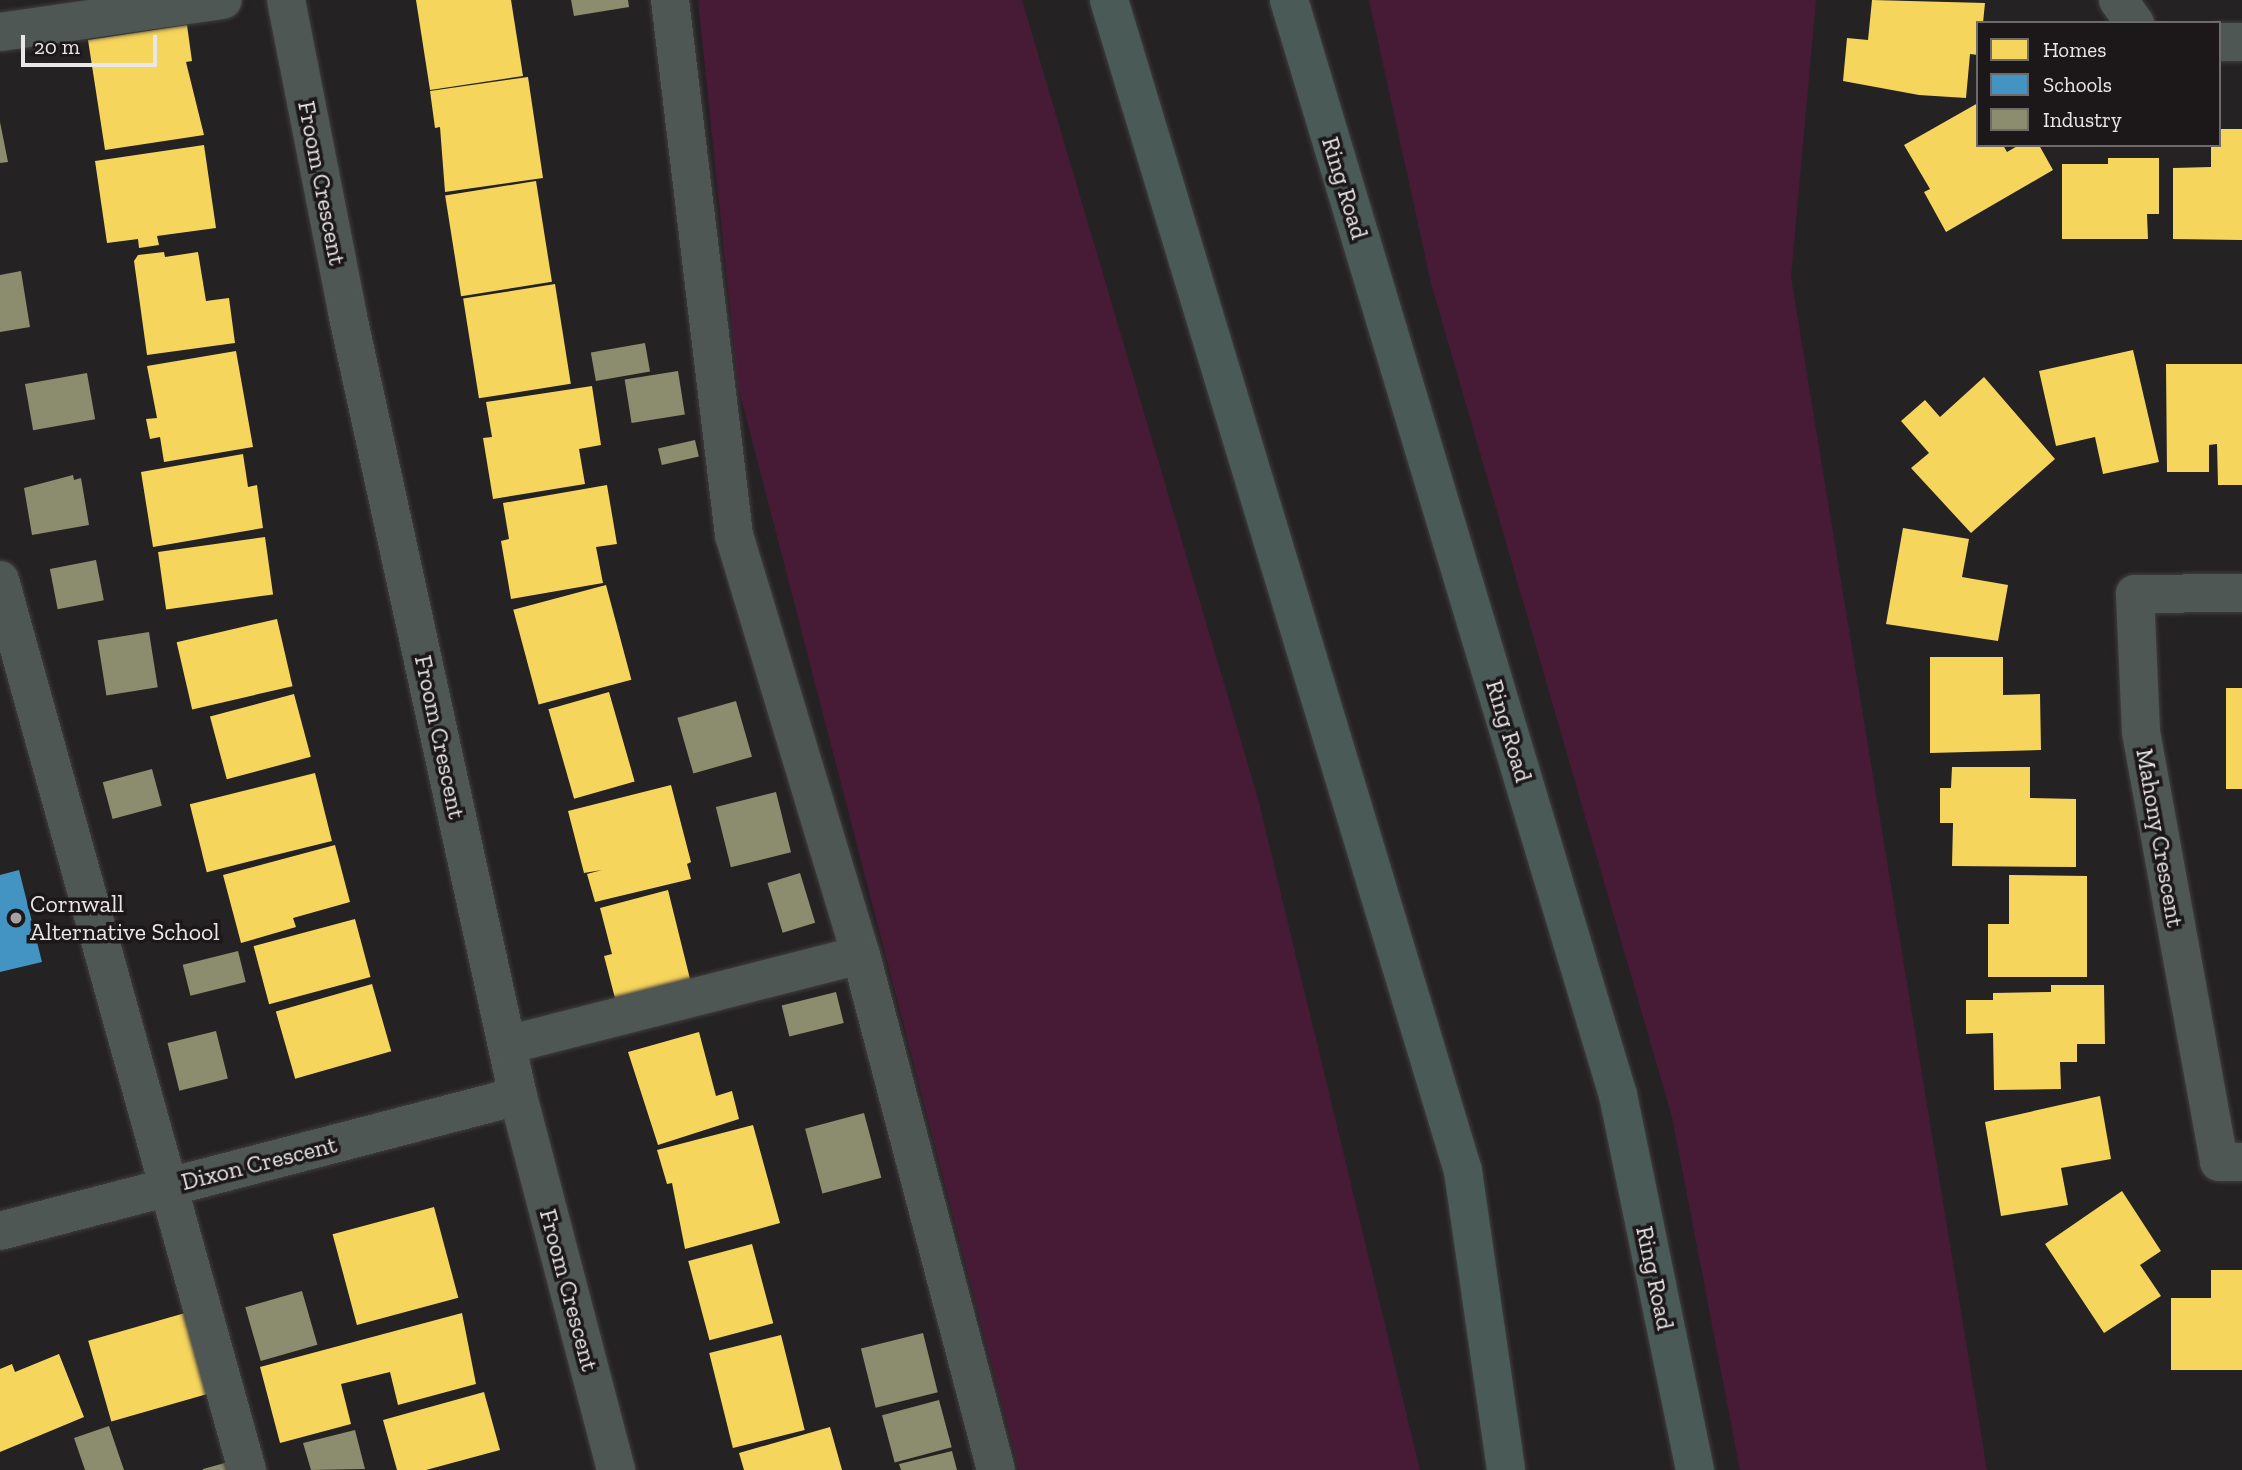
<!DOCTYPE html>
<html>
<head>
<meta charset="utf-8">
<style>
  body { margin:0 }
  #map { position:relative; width:2242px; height:1470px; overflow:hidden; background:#252223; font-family:"Zilla Slab",serif }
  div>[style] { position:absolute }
  .green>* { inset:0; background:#471b36 }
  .homes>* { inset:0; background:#f6d55c; transform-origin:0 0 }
  .schools>* { inset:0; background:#4393c3 }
  .industry>* { inset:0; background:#8c8c6e; transform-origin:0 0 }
  .roads { filter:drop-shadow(0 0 2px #403e3f) drop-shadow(0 0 2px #403e3f) }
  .minor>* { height:38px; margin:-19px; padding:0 19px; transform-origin:19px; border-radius:19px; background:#4f5755 }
  .highway>* { height:38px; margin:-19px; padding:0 19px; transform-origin:19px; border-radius:19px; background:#4a5a57 }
  .dots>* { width:19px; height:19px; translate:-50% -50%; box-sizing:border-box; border:4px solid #1c181a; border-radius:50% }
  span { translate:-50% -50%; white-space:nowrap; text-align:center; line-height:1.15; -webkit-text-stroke:7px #1c181a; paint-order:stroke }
  .street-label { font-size:24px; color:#eae7e8 }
  .poi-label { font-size:24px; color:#eae7e8 }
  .left { translate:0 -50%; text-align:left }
  .legend { position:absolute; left:1976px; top:21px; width:245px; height:126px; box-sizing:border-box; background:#1c181a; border:2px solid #6e6b6c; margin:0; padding:9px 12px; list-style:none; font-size:21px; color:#eae7e8 }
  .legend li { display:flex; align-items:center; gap:14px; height:35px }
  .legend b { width:35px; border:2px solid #6e6b6c }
  .scale { position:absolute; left:21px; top:35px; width:136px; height:32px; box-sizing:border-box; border:4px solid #eae7e8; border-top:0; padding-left:9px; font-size:21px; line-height:24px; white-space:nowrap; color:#eae7e8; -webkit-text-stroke:5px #1c181a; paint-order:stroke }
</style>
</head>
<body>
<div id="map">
  <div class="green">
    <div style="clip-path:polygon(698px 0,1022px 0,1257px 795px,1420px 1470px,1019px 1470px,738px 386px)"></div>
    <div style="clip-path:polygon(1369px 0,1816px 0,1791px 277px,1987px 1470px,1740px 1470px,1672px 1117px,1431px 283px)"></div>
  </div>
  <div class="homes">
    <div style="clip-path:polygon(416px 0,511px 0,523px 76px,430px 90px)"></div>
    <div style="clip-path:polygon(1872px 0,1985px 3px,1983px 23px,1978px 23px,1978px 55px,1970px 54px,1966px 98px,1919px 95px,1843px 81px,1847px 38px,1868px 40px)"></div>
    <div style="clip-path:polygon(187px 25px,192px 61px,186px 62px,204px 135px,105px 150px,88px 40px)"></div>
    <div style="clip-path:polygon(528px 77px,543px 178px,445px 192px,440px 127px,435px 128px,430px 91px)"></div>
    <div style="clip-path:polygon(1978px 103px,1978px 145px,2003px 145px,2007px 152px,2019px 145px,2039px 145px,2053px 170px,1946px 232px,1924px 192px,1930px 189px,1904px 145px)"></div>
    <div style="clip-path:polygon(2219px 129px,2242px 129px,2242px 240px,2173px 239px,2173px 168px,2211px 167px,2211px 145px,2219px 145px)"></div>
    <div style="clip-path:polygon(204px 145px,216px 228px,157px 236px,159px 245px,139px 248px,138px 239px,107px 243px,95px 161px)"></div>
    <div style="clip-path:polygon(2108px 158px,2159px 158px,2159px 214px,2147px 214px,2148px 239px,2062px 239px,2062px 164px,2108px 164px)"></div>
    <div style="left:536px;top:181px;width:102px;height:92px;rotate:81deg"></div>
    <div style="clip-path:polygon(164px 252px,165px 257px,198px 252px,206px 301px,229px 298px,235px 343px,147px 355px,134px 261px,138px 255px)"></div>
    <div style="left:555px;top:284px;width:101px;height:93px;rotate:81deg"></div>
    <div style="clip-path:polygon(2133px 350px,2159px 462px,2103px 474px,2095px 437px,2056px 446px,2039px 371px)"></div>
    <div style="clip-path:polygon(236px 351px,253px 447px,164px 462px,160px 437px,150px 439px,146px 419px,157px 418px,147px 366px)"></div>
    <div style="clip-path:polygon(2166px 364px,2242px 364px,2242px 485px,2218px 485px,2217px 444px,2209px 445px,2209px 472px,2167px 472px)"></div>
    <div style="clip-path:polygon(1984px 377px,2055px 459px,1971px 533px,1911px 468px,1929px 453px,1901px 421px,1925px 400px,1940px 417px)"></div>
    <div style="clip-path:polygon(592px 386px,601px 445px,579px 449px,585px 484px,493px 499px,483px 438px,492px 437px,486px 402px)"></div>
    <div style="clip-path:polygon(243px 454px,248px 487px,257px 485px,263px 528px,153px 547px,141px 472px)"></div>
    <div style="clip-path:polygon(607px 485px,617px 544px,596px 547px,603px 583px,511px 599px,501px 541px,509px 539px,503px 503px)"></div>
    <div style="clip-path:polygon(1903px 528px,1969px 539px,1962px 577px,2008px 585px,1998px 641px,1886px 624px)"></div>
    <div style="left:265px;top:537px;width:58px;height:108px;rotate:82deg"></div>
    <div style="left:606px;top:585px;width:98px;height:96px;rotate:75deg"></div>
    <div style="left:277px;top:619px;width:69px;height:103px;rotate:77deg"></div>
    <div style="clip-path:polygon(1930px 657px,2003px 657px,2003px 695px,2040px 694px,2041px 750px,1930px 753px)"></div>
    <div style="left:2226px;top:688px;width:16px;height:101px"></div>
    <div style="left:609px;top:692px;width:93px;height:63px;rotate:74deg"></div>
    <div style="left:294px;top:694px;width:65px;height:87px;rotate:75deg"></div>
    <div style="clip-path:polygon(1952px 767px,2030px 767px,2030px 798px,2076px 799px,2076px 867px,1952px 866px,1953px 823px,1940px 823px,1940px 788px,1951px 788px)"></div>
    <div style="left:315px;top:773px;width:70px;height:129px;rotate:76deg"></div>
    <div style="clip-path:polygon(671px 785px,691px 862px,687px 864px,691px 879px,595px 902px,587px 874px,602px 870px,584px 873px,568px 811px)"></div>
    <div style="clip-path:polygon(335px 845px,350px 902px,293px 918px,296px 927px,241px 943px,223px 875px)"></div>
    <div style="clip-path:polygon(2009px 875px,2087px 876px,2087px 977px,1988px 977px,1988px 924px,2009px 924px)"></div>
    <div style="clip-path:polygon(668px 890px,691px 983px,616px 1002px,604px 956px,612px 954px,600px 908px)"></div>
    <div style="left:355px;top:919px;width:60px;height:105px;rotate:75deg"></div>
    <div style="left:372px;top:984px;width:70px;height:100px;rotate:74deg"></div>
    <div style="clip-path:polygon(2051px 985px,2104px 985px,2105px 1044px,2077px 1044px,2077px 1062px,2060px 1062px,2061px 1089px,1994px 1090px,1993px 1033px,1966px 1034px,1966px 1000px,1993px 1000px,1993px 993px,2051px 992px)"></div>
    <div style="clip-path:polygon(699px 1032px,716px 1096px,732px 1091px,739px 1119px,658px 1145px,628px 1052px)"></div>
    <div style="clip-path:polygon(2100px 1096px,2111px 1159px,2061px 1168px,2068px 1205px,2001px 1216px,1985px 1122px)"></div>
    <div style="clip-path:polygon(753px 1125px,780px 1223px,685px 1249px,672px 1183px,667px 1184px,657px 1150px)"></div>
    <div style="clip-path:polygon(2122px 1191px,2161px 1251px,2140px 1265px,2161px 1296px,2104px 1333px,2045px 1244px)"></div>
    <div style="left:434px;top:1207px;width:94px;height:105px;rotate:75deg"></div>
    <div style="left:752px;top:1244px;width:82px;height:66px;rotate:75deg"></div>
    <div style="clip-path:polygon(2211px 1270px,2242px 1270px,2242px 1370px,2171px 1370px,2171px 1298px,2211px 1298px)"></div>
    <div style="left:192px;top:1311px;width:84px;height:108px;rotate:74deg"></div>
    <div style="clip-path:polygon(462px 1313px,476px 1384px,398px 1405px,390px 1372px,341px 1384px,351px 1424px,280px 1443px,260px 1367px)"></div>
    <div style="left:781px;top:1335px;width:98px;height:74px;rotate:76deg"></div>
    <div style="clip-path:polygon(59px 1354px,84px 1417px,0 1452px,0 1369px,12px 1364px,15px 1372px)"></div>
    <div style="clip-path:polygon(484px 1392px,500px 1450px,426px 1470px,397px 1470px,383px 1420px)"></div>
    <div style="clip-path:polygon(830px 1427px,842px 1470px,744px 1470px,739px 1453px)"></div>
  </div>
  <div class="schools">
    <div style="clip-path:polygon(19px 870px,42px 962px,0 972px,0 875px)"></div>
  </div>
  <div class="industry">
    <div style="clip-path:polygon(571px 0,628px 0,629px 7px,574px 16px)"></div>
    <div style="clip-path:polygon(0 122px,8px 162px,0 163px)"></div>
    <div style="clip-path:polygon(21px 271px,30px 327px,0 332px,0 275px)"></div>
    <div style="left:645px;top:343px;width:29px;height:55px;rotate:80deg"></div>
    <div style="left:678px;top:371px;width:44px;height:54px;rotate:81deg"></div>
    <div style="left:87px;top:373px;width:47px;height:63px;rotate:80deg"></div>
    <div style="left:695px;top:440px;width:17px;height:38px;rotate:77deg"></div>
    <div style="clip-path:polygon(73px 475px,74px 480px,81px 478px,89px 525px,32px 535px,24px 488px)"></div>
    <div style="left:96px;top:560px;width:41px;height:47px;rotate:79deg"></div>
    <div style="left:149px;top:632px;width:56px;height:52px;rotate:81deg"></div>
    <div style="left:736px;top:701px;width:58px;height:61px;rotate:74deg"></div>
    <div style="left:152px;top:769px;width:38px;height:51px;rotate:75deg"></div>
    <div style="left:776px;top:792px;width:62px;height:62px;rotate:76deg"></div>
    <div style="left:800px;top:873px;width:52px;height:34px;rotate:73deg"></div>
    <div style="left:238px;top:951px;width:32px;height:57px;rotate:76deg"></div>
    <div style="left:836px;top:992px;width:32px;height:56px;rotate:76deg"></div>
    <div style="left:216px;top:1031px;width:49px;height:50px;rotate:76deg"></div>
    <div style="left:864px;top:1113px;width:67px;height:61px;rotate:75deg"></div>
    <div style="left:302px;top:1291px;width:56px;height:59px;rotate:74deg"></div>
    <div style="left:923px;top:1333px;width:61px;height:64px;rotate:76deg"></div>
    <div style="left:939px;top:1400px;width:49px;height:59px;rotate:75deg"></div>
    <div style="clip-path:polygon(109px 1426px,124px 1470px,85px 1470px,74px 1438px)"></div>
    <div style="clip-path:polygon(355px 1430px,365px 1469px,311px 1470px,303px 1443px)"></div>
    <div style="clip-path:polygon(952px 1451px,957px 1470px,901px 1470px,899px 1464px)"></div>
    <div style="clip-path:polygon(232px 1461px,234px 1470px,203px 1470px,203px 1469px)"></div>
  </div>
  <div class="roads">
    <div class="minor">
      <div style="left:286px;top:0;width:318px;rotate:78.9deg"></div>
      <div style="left:347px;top:312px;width:802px;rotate:77.7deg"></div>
      <div style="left:518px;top:1096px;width:387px;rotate:75.3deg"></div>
      <div style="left:670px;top:0;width:539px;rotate:83.18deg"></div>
      <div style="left:734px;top:535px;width:439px;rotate:73.2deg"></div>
      <div style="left:861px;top:955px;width:532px;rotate:75.31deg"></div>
      <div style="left:2118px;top:0;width:29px;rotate:54deg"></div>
      <div style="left:0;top:32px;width:225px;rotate:-8.2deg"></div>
      <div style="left:2219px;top:42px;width:23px"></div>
      <div style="left:0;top:580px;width:924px;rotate:74.49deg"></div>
      <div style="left:2242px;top:593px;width:107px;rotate:179.5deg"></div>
      <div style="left:2135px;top:594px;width:138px;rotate:87.5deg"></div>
      <div style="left:2141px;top:732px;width:437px;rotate:79.7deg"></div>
      <div style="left:2219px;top:1162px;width:23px"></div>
      <div style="left:507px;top:1045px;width:365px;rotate:-14.3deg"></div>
      <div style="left:0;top:1231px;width:535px;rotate:-14.61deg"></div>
    </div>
    <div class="highway">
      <div style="left:1109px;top:0;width:1223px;rotate:73.18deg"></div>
      <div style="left:1463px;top:1171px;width:302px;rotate:81.8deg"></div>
      <div style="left:1289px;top:0;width:1143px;rotate:73.28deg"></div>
      <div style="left:1618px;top:1095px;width:383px;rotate:78.4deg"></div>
    </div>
  </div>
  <div class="dots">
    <div style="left:16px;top:918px;background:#a5a2a3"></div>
  </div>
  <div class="street-label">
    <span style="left:322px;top:183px;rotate:79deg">Froom Crescent</span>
    <span style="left:1345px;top:188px;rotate:73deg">Ring Road</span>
    <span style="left:1509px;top:731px;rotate:73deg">Ring Road</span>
    <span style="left:440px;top:737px;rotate:78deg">Froom Crescent</span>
    <span style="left:2160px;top:838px;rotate:80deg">Mahony Crescent</span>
    <span style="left:259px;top:1163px;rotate:-14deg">Dixon Crescent</span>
    <span style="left:1655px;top:1278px;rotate:78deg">Ring Road</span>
    <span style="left:569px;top:1290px;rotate:75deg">Froom Crescent</span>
  </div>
  <div class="poi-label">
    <span class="left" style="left:30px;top:918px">Cornwall<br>Alternative School</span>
  </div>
  <ul class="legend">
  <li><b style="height:19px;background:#f6d55c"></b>Homes</li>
  <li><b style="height:19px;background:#4393c3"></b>Schools</li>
  <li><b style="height:19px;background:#8c8c6e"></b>Industry</li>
  </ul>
  <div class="scale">20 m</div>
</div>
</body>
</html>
